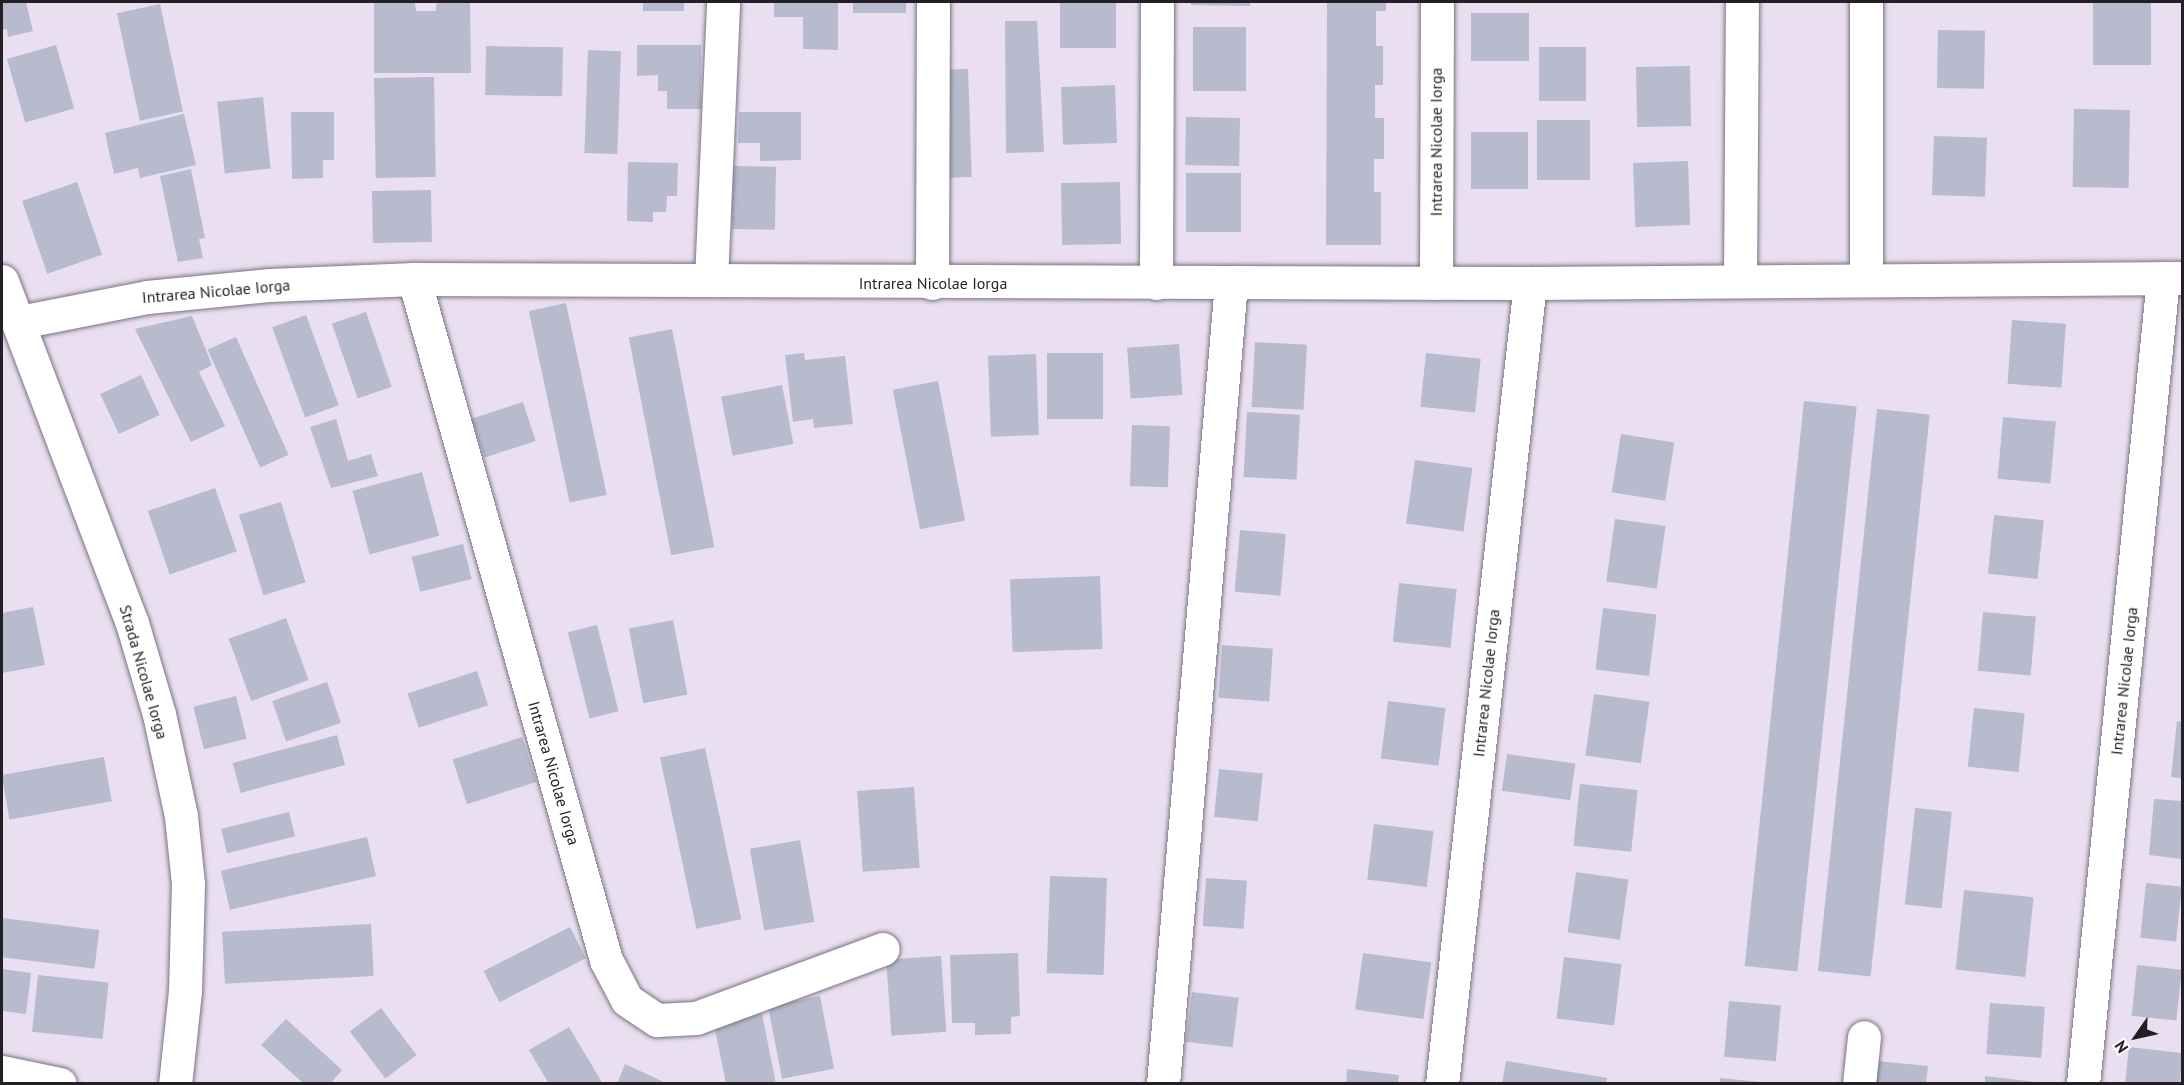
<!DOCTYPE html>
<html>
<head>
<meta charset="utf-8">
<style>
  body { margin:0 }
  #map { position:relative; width:2184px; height:1085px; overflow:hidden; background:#e9dff0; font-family:"PT Sans",sans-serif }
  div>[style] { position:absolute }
  .building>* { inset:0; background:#b7bbcd; transform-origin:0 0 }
  .roads { filter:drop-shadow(0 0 2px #7c7382) drop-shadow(0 0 2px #7c7382) }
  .minor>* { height:33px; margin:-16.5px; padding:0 16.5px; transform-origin:16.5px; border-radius:16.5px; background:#fff }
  span { translate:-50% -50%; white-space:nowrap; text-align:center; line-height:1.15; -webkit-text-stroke:4.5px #fff; paint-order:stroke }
  .street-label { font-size:16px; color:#231f25 }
  .frame { position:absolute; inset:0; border:3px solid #231f25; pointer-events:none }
  .north { position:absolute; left:2106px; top:1007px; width:60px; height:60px; -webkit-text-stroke:4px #fff; paint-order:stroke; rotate:236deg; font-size:16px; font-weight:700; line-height:24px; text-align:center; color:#231f25 }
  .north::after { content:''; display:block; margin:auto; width:21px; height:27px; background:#231f25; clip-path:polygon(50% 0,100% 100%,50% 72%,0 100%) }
</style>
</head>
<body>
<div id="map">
  <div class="building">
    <div style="clip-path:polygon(2px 2px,26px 2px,33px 31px,8px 37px,7px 29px,2px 30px)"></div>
    <div style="clip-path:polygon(374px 2px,415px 2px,416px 11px,436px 11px,436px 4px,443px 2px,470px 2px,471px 73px,374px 73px)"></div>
    <div style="left:643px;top:2px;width:41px;height:9px"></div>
    <div style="clip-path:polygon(774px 2px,838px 2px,838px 50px,803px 49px,803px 17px,774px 17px)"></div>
    <div style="left:853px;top:2px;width:53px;height:11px"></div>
    <div style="left:1060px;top:2px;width:56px;height:46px"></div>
    <div style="clip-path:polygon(1191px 2px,1250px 2px,1250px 6px,1191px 5px)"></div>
    <div style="clip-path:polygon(1327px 2px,1386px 2px,1386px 11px,1376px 11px,1376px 46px,1383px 46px,1383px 85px,1375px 85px,1375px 118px,1384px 118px,1384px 159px,1374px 159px,1374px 192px,1381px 192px,1381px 245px,1326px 245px)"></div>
    <div style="left:2093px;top:2px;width:58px;height:63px"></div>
    <div style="left:160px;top:4px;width:110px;height:44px;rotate:78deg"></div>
    <div style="left:1471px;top:13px;width:58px;height:48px"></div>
    <div style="clip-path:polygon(1005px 21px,1037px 21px,1044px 152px,1006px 153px)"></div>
    <div style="left:1193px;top:27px;width:53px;height:64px"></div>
    <div style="left:1938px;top:30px;width:47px;height:58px;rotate:1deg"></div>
    <div style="left:56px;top:45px;width:66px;height:51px;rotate:74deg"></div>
    <div style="clip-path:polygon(637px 45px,701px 45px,701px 109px,667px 109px,667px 91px,658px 91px,658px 75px,637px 76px)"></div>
    <div style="left:486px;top:46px;width:77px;height:49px;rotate:1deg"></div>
    <div style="left:1539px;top:47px;width:47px;height:54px"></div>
    <div style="left:588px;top:50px;width:33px;height:103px;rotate:2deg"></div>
    <div style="left:1690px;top:66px;width:60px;height:54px;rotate:89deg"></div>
    <div style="left:968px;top:69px;width:108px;height:24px;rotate:88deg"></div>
    <div style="left:434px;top:77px;width:100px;height:60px;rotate:89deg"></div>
    <div style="left:1115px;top:85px;width:58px;height:54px;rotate:88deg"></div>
    <div style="left:263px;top:97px;width:72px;height:46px;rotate:84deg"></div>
    <div style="left:2074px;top:109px;width:56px;height:78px;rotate:1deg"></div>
    <div style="clip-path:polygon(291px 112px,334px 112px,334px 160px,323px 160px,323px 178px,292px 179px)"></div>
    <div style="clip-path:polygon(739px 112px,801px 112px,801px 160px,760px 161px,760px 143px,738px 143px)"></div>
    <div style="clip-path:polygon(184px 114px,196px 165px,140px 178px,138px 168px,114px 174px,105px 133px)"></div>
    <div style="left:1186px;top:117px;width:54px;height:48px;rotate:1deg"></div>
    <div style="left:1537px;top:120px;width:53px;height:60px"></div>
    <div style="left:1471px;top:132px;width:57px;height:57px"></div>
    <div style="left:1934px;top:136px;width:53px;height:59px;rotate:2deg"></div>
    <div style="left:1688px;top:161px;width:64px;height:55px;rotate:88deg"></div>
    <div style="clip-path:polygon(628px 162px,678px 163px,677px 196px,667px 196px,666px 212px,653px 212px,653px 222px,627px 221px)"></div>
    <div style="left:733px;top:166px;width:43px;height:63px;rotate:1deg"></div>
    <div style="clip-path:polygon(191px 169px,205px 238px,199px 239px,203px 258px,178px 262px,160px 176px)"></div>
    <div style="left:1186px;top:173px;width:55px;height:59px"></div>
    <div style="left:77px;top:182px;width:77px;height:58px;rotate:71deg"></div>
    <div style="left:1120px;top:182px;width:62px;height:59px;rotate:89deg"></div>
    <div style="left:431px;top:190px;width:52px;height:59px;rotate:89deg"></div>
    <div style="left:566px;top:303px;width:196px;height:38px;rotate:78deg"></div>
    <div style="left:366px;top:312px;width:79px;height:36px;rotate:71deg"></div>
    <div style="left:306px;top:315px;width:96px;height:36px;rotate:70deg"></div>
    <div style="clip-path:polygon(192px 316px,212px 365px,199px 372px,225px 426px,191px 442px,135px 329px)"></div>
    <div style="left:2012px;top:320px;width:54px;height:64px;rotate:4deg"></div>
    <div style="left:672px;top:329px;width:222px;height:44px;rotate:79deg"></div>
    <div style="left:236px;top:337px;width:129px;height:31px;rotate:66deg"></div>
    <div style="left:1255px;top:342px;width:52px;height:65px;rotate:3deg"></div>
    <div style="left:1179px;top:344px;width:51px;height:52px;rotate:86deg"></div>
    <div style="clip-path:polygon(804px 353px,805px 360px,845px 356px,853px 424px,814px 428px,813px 419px,793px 422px,785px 355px)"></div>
    <div style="left:1047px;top:353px;width:56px;height:66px"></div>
    <div style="left:1426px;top:353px;width:55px;height:54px;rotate:6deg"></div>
    <div style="left:1036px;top:354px;width:81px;height:48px;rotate:88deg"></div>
    <div style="left:141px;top:375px;width:44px;height:45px;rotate:65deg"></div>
    <div style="left:938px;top:381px;width:142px;height:46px;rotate:79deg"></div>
    <div style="left:782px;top:385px;width:60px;height:62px;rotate:79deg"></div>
    <div style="left:1804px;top:401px;width:53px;height:568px;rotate:6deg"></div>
    <div style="left:523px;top:402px;width:41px;height:54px;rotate:72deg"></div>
    <div style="left:1877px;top:409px;width:53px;height:565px;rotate:6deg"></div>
    <div style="left:1247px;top:412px;width:53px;height:65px;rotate:3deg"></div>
    <div style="left:2003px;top:417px;width:53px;height:62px;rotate:5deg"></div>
    <div style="clip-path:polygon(336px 419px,348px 461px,371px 454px,378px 476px,331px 488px,310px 427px)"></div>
    <div style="left:1132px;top:425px;width:38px;height:61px;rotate:2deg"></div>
    <div style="left:1621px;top:434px;width:54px;height:59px;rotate:9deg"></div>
    <div style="left:1415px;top:460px;width:58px;height:64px;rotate:8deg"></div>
    <div style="left:422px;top:472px;width:66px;height:72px;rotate:75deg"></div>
    <div style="left:215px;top:488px;width:67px;height:71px;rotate:71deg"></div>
    <div style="left:281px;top:502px;width:84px;height:44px;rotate:73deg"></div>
    <div style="left:1994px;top:515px;width:50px;height:59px;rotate:6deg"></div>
    <div style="left:1615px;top:519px;width:51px;height:63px;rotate:8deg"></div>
    <div style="left:1240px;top:530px;width:46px;height:62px;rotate:5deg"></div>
    <div style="left:463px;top:544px;width:36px;height:53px;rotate:76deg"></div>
    <div style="left:1100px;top:576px;width:73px;height:90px;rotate:88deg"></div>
    <div style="left:1399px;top:583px;width:58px;height:59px;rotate:6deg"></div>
    <div style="clip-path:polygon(33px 607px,45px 665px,2px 673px,2px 613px)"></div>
    <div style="left:1603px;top:608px;width:54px;height:62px;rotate:7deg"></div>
    <div style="left:1983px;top:612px;width:53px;height:59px;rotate:5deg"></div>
    <div style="left:286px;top:618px;width:66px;height:61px;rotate:70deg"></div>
    <div style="left:673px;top:620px;width:76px;height:45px;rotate:79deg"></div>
    <div style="left:597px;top:625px;width:89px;height:30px;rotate:76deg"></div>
    <div style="left:1222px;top:645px;width:51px;height:53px;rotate:4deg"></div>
    <div style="left:477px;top:671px;width:36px;height:73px;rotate:72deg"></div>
    <div style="left:327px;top:682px;width:43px;height:58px;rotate:71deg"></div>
    <div style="left:1594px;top:694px;width:56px;height:62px;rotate:8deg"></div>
    <div style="left:236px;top:696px;width:44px;height:44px;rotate:76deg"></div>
    <div style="left:1388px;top:701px;width:58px;height:58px;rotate:7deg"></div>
    <div style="left:1974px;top:708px;width:51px;height:59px;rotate:6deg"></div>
    <div style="clip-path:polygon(2177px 721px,2182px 722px,2182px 778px,2171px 777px)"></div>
    <div style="left:337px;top:735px;width:31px;height:108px;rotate:75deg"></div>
    <div style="left:522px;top:737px;width:47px;height:73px;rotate:72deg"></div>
    <div style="left:705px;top:748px;width:175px;height:46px;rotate:78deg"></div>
    <div style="left:1507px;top:754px;width:69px;height:37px;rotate:8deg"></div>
    <div style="left:104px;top:757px;width:45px;height:104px;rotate:80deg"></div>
    <div style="left:1219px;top:769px;width:44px;height:48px;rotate:6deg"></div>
    <div style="left:1580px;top:784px;width:58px;height:62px;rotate:6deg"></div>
    <div style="left:914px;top:787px;width:81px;height:57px;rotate:86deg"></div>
    <div style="clip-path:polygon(2154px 799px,2182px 801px,2182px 859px,2149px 855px)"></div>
    <div style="left:1915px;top:808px;width:37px;height:97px;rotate:6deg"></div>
    <div style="left:289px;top:812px;width:25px;height:70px;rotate:76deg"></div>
    <div style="left:1374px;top:824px;width:60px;height:56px;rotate:7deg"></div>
    <div style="left:367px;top:837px;width:40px;height:150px;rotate:77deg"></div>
    <div style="left:800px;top:840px;width:83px;height:51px;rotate:80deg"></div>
    <div style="left:1576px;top:872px;width:53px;height:61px;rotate:8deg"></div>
    <div style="left:1050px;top:876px;width:57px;height:97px;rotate:2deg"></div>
    <div style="left:1206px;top:878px;width:41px;height:48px;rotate:4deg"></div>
    <div style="left:2146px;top:883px;width:36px;height:55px;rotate:6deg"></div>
    <div style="left:1964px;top:890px;width:70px;height:80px;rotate:6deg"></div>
    <div style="left:2px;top:918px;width:98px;height:39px;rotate:7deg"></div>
    <div style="left:371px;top:924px;width:52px;height:149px;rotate:87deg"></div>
    <div style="left:570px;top:927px;width:35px;height:97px;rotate:63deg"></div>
    <div style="clip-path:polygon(1018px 953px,1020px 1016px,1011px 1017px,1011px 1034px,975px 1035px,975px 1023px,952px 1023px,950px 955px)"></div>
    <div style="left:1363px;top:953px;width:69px;height:57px;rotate:8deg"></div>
    <div style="left:941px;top:956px;width:76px;height:55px;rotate:86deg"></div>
    <div style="left:1564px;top:957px;width:58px;height:62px;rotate:7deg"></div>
    <div style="left:2137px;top:965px;width:45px;height:51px;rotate:6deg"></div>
    <div style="clip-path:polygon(2px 969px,31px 973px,26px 1014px,2px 1011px)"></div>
    <div style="left:38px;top:975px;width:71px;height:57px;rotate:6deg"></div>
    <div style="left:1192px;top:992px;width:47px;height:50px;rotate:7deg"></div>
    <div style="left:820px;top:996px;width:74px;height:53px;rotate:79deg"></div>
    <div style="left:1729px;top:1001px;width:52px;height:56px;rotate:5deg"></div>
    <div style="left:1990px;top:1003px;width:55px;height:51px;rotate:4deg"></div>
    <div style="left:381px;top:1008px;width:59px;height:39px;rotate:53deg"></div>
    <div style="clip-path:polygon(762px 1014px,776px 1084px,726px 1084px,714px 1024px)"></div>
    <div style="clip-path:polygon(286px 1019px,342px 1070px,330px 1084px,304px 1084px,261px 1045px)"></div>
    <div style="clip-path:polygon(569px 1027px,603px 1084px,549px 1084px,529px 1050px)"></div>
    <div style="clip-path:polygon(2129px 1047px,2182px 1053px,2180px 1084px,2125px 1084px)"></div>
    <div style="clip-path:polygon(1506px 1061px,1607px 1078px,1606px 1084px,1502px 1084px)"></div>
    <div style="clip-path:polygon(1877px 1061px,1928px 1066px,1926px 1084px,1875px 1084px)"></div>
    <div style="clip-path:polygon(625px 1064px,668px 1084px,617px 1084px)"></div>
    <div style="clip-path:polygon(1347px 1069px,1399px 1075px,1398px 1084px,1346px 1084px)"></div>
    <div style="clip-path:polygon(1985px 1076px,2037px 1082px,2036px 1084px,1985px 1084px)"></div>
    <div style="clip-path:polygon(1720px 1078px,1761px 1082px,1761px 1084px,1720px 1084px)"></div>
  </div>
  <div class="roads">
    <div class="minor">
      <div style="left:414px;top:279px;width:708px;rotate:74.25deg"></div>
      <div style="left:606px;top:960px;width:45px;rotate:62.3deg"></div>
      <div style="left:627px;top:1000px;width:36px;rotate:34deg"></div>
      <div style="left:657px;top:1020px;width:39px;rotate:-3deg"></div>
      <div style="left:696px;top:1018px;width:199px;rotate:-20.3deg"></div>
      <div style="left:711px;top:280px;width:278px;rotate:-87.5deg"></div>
      <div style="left:1866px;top:280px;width:278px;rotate:-90deg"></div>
      <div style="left:2px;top:281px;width:366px;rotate:69.2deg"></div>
      <div style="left:132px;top:623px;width:95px;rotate:73.5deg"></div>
      <div style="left:159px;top:714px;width:104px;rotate:77.8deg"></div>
      <div style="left:181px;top:816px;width:68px;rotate:84.1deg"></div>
      <div style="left:188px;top:884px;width:107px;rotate:91.6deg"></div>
      <div style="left:185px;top:991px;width:94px;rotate:96.1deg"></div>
      <div style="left:1740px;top:281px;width:279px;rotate:-89.6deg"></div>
      <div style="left:932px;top:283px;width:281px;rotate:-89.8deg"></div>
      <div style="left:1156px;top:283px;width:281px;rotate:-89.8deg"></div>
      <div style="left:1436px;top:283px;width:281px;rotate:-89.8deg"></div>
      <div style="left:20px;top:322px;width:129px;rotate:-11.1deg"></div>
      <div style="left:147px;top:297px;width:124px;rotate:-5.6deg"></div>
      <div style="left:270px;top:285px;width:144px;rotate:-2.4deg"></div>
      <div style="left:414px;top:279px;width:1116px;rotate:0.21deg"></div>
      <div style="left:1530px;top:283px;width:652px;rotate:-0.44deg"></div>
      <div style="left:2px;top:1072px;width:59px;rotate:11.7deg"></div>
      <div style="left:1163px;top:1084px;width:804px;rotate:-85.15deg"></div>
      <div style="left:1442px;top:1084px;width:806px;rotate:-83.73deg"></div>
      <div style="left:1859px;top:1084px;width:47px;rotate:-83.9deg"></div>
      <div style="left:2083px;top:1084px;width:810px;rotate:-84.33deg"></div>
    </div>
  </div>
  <div class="street-label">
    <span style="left:1436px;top:142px;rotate:-90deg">Intrarea Nicolae Iorga</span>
    <span style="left:933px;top:283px">Intrarea Nicolae Iorga</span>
    <span style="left:216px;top:291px;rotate:-5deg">Intrarea Nicolae Iorga</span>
    <span style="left:144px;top:672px;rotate:74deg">Strada Nicolae Iorga</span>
    <span style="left:2124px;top:681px;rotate:-84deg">Intrarea Nicolae Iorga</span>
    <span style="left:1486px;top:683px;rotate:-84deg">Intrarea Nicolae Iorga</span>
    <span style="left:554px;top:773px;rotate:74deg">Intrarea Nicolae Iorga</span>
  </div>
  <div class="frame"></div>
  <div class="north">N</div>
</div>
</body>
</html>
